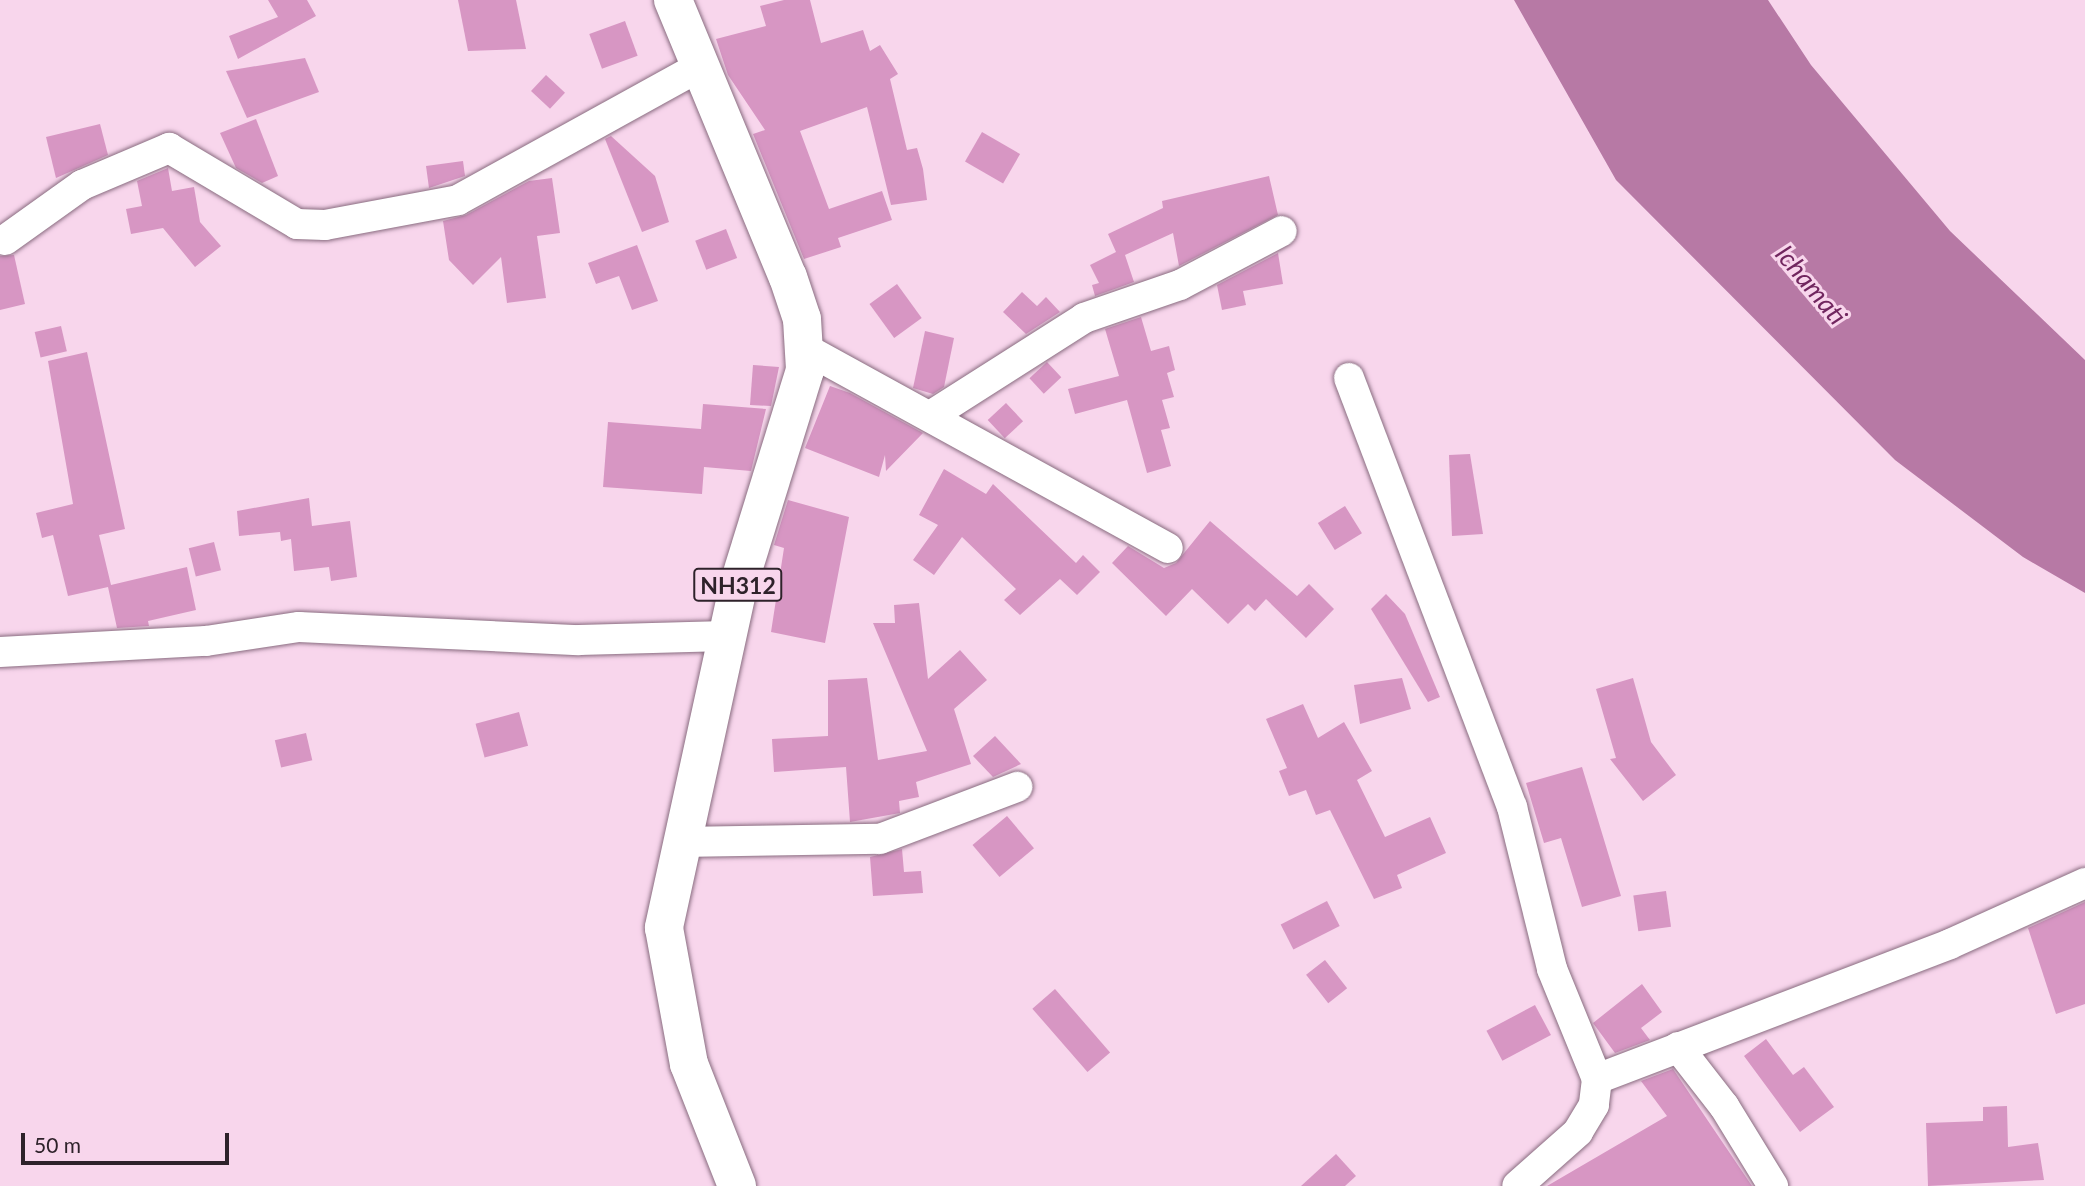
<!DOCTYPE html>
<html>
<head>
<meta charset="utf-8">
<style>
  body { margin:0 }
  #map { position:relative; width:2085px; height:1186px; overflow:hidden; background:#f8d6ec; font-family:Lato,sans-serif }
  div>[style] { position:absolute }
  .water>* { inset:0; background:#b779a5 }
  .building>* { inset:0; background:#d796c3; transform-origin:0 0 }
  .roads { filter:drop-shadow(0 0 2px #896c80) drop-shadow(0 0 2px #896c80) }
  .street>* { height:30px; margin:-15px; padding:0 15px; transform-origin:15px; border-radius:15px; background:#fff }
  .highway>* { height:38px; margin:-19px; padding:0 19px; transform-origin:19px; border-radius:19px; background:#fff }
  span { translate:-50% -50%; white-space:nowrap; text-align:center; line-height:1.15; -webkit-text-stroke:6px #f8d6ec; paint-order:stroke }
  .shield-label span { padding:2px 5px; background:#f8d6ec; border:2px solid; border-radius:5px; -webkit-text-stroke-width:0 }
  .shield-label { font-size:23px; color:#2e222a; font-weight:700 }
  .water-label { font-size:26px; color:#71265f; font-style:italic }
  .scale { position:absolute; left:21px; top:1133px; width:208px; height:32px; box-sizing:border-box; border:4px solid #2e222a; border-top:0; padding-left:9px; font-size:21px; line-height:24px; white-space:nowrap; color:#2e222a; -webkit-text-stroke:5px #f8d6ec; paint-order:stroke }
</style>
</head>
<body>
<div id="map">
  <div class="water">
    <div style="clip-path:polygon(1514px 0,1768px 0,1811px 65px,1950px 231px,2085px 360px,2085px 593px,2023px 557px,1895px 460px,1616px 180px)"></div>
  </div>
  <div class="building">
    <div style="clip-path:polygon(268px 0,307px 0,316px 16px,238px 59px,229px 36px,278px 17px)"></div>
    <div style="clip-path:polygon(458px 0,516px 0,526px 49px,468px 51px)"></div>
    <div style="clip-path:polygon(784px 0,810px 0,821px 43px,863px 30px,870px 51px,880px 45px,898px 74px,890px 79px,907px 150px,917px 148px,923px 169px,927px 200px,891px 205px,867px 107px,800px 131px,829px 209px,882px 191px,892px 220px,838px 238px,841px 247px,804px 259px,753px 134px,765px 130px,728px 75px,716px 39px,766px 26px,760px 6px)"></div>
    <div style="left:625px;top:21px;width:37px;height:38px;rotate:70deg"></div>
    <div style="clip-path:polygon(305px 58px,319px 92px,247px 118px,226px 71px)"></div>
    <div style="left:546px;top:75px;width:26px;height:22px;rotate:43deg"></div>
    <div style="clip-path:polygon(256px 119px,278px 176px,262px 183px,236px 168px,220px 133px)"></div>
    <div style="clip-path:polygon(100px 124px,108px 155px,56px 178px,46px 137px)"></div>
    <div style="left:982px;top:132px;width:44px;height:34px;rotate:30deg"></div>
    <div style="clip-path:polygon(611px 136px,655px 176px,669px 222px,642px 232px,605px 139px)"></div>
    <div style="clip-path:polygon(463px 161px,465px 176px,429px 188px,426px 166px)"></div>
    <div style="clip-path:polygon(168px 168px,172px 191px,194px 187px,200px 222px,221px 246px,195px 267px,163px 228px,131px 234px,126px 209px,142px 206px,137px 181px)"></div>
    <div style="clip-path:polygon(1269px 176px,1278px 215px,1179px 266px,1173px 233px,1125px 255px,1134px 282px,1095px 296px,1092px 285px,1099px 283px,1090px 265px,1116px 252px,1108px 234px,1163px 208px,1162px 201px)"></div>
    <div style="clip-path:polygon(552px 178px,560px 233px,537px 236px,546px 298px,507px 303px,501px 257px,473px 285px,449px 260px,443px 221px,466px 215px,529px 181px)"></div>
    <div style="left:726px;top:229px;width:31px;height:33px;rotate:69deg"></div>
    <div style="clip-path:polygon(637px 245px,658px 301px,632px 310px,619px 276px,596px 284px,588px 263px)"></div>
    <div style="clip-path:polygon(1278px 253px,1283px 284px,1243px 291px,1246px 305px,1222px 310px,1217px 285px)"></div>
    <div style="clip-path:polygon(14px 255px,25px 304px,0 310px,0 256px)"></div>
    <div style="left:897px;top:284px;width:42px;height:34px;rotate:54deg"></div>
    <div style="clip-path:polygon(1022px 292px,1037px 306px,1046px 297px,1060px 312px,1026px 334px,1003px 312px)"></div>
    <div style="clip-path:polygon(1141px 317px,1151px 351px,1169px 346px,1175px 370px,1167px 373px,1174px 397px,1162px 400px,1170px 428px,1161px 430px,1171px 466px,1147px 473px,1127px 400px,1075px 414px,1068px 389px,1119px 376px,1105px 329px)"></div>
    <div style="left:61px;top:326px;width:26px;height:27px;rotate:77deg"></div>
    <div style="clip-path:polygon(925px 331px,954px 338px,944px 387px,933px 394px,913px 388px)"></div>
    <div style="clip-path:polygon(87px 352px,125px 529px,99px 535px,111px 585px,187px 567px,196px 610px,148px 621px,149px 626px,117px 628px,108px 587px,68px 596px,53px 535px,42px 538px,36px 513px,73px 504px,48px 361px)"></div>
    <div style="left:1047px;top:362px;width:21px;height:24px;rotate:47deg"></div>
    <div style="clip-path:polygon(753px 365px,779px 367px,771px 406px,750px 405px)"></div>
    <div style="clip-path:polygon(830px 386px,850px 393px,923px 433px,886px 471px,885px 455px,879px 477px,805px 448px)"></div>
    <div style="left:1006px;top:403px;width:25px;height:25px;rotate:47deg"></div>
    <div style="clip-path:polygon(703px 404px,766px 409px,751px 471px,704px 467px,702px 494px,603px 487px,608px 422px,701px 429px)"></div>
    <div style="clip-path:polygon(1470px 454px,1483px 534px,1452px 536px,1449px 455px)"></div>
    <div style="clip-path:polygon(944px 469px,986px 494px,993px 484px,1076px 563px,1083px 555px,1100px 572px,1077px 595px,1060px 579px,1020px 615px,1004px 600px,1016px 589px,962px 537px,934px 575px,913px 560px,938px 525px,919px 515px)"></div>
    <div style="clip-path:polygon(309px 498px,312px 526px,350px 521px,357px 577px,331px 581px,329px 567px,294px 571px,291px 539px,281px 541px,280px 532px,239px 536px,237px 511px)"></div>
    <div style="clip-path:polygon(788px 500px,849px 517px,825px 643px,771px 632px,784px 548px,774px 545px)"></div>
    <div style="left:1345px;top:506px;width:32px;height:32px;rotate:58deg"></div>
    <div style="clip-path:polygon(1210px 521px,1297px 596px,1309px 584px,1334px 609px,1306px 638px,1266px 599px,1255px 611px,1248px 604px,1228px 624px,1192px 589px,1166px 616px,1112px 563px,1128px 546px,1164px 568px,1176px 563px)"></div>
    <div style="left:214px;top:542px;width:29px;height:26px;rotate:76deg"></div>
    <div style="clip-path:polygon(1386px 594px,1405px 614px,1440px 697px,1428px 702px,1371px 609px)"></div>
    <div style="clip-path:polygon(919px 603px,928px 679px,960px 650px,987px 680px,954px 709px,971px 764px,916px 782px,919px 797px,899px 801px,900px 813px,850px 822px,846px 767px,774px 772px,772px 739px,828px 736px,828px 680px,867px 678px,878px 760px,927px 751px,873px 623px,895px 623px,894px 605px)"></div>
    <div style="clip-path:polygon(1402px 678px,1411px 709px,1360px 724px,1354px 685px)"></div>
    <div style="clip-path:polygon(1633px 678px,1651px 742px,1676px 775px,1643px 801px,1610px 759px,1616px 758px,1596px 689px)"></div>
    <div style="clip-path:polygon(1303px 704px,1318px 738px,1344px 722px,1372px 771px,1357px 780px,1385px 837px,1430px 817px,1446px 853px,1397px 875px,1402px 888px,1374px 899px,1330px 810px,1316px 815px,1306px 790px,1289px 796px,1279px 771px,1287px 768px,1266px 719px)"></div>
    <div style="left:519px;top:712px;width:35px;height:45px;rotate:75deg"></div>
    <div style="left:306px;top:733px;width:28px;height:32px;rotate:77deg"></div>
    <div style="clip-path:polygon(995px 736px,1021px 764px,993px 777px,973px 756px)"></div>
    <div style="clip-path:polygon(1582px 767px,1621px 896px,1582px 907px,1561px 838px,1544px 843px,1526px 783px)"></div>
    <div style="left:1007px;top:816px;width:42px;height:45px;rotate:50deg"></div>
    <div style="clip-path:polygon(902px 849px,904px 872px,921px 871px,923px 893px,873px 896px,870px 857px)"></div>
    <div style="left:1666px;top:891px;width:36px;height:33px;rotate:82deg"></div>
    <div style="left:1327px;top:901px;width:28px;height:52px;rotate:63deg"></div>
    <div style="clip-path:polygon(2085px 902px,2085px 1004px,2056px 1014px,2028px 928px)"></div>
    <div style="left:1325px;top:960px;width:36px;height:24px;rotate:52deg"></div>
    <div style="clip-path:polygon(1642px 984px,1662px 1012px,1641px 1028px,1650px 1040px,1615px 1053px,1593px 1023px)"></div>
    <div style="left:1055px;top:989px;width:84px;height:30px;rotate:49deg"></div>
    <div style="left:1535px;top:1005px;width:34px;height:55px;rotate:62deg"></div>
    <div style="clip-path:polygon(1766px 1039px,1793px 1075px,1804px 1067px,1834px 1107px,1800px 1132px,1744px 1056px)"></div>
    <div style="clip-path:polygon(1673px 1069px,1752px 1186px,1547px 1186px,1667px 1116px,1641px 1081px)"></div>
    <div style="clip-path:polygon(2007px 1106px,2008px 1147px,2038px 1143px,2044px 1180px,1928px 1186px,1926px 1123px,1983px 1121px,1983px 1107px)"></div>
    <div style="clip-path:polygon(1336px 1154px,1356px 1176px,1345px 1186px,1301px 1186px)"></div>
  </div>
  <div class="roads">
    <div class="street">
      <div style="left:5px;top:240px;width:95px;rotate:-35.5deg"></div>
      <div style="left:82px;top:185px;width:95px;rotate:-23deg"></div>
      <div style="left:169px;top:148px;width:149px;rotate:30.7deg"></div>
      <div style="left:297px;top:224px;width:28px;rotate:2deg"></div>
      <div style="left:325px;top:225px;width:135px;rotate:-10.6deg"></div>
      <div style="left:458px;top:200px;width:277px;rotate:-28.9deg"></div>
      <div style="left:804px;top:348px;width:415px;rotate:28.8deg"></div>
      <div style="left:1349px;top:378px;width:459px;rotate:69.2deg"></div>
      <div style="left:1512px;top:807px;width:167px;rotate:76.1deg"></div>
      <div style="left:1552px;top:969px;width:119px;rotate:67.8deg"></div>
      <div style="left:1597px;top:1079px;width:26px;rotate:97deg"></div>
      <div style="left:1594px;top:1105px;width:31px;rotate:121deg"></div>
      <div style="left:1578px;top:1132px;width:81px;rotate:138.5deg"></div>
      <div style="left:932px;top:415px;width:180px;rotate:-32.5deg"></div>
      <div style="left:1084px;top:318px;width:102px;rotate:-19deg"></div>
      <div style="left:1180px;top:285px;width:115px;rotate:-27.9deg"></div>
      <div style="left:0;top:652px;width:206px;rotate:-3.1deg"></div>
      <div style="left:206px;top:641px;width:94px;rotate:-8.6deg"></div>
      <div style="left:299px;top:627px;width:280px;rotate:2.7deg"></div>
      <div style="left:579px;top:640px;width:147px;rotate:-1.6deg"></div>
      <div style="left:679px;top:842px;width:201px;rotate:-0.9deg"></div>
      <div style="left:880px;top:839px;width:147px;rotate:-20.8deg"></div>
      <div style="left:1678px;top:1047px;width:75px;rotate:52.1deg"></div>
      <div style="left:1724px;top:1106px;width:94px;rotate:58.5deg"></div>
      <div style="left:1597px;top:1079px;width:378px;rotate:-20.9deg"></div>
      <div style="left:1950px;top:944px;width:148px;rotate:-24.3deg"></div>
    </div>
    <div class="highway">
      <div style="left:673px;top:0;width:300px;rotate:67.5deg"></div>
      <div style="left:788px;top:277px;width:44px;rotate:71.6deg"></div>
      <div style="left:802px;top:319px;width:51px;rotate:86.6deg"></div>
      <div style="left:805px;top:370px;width:223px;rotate:107.2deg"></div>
      <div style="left:739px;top:583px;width:353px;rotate:102.3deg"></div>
      <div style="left:664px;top:928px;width:138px;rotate:79.6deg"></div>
      <div style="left:689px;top:1064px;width:131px;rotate:68.5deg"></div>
    </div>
  </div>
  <div class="shield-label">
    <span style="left:738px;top:585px">NH312</span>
  </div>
  <div class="water-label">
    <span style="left:1811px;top:285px;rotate:50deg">Ichamati</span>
  </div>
  <div class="scale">50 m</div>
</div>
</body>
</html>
